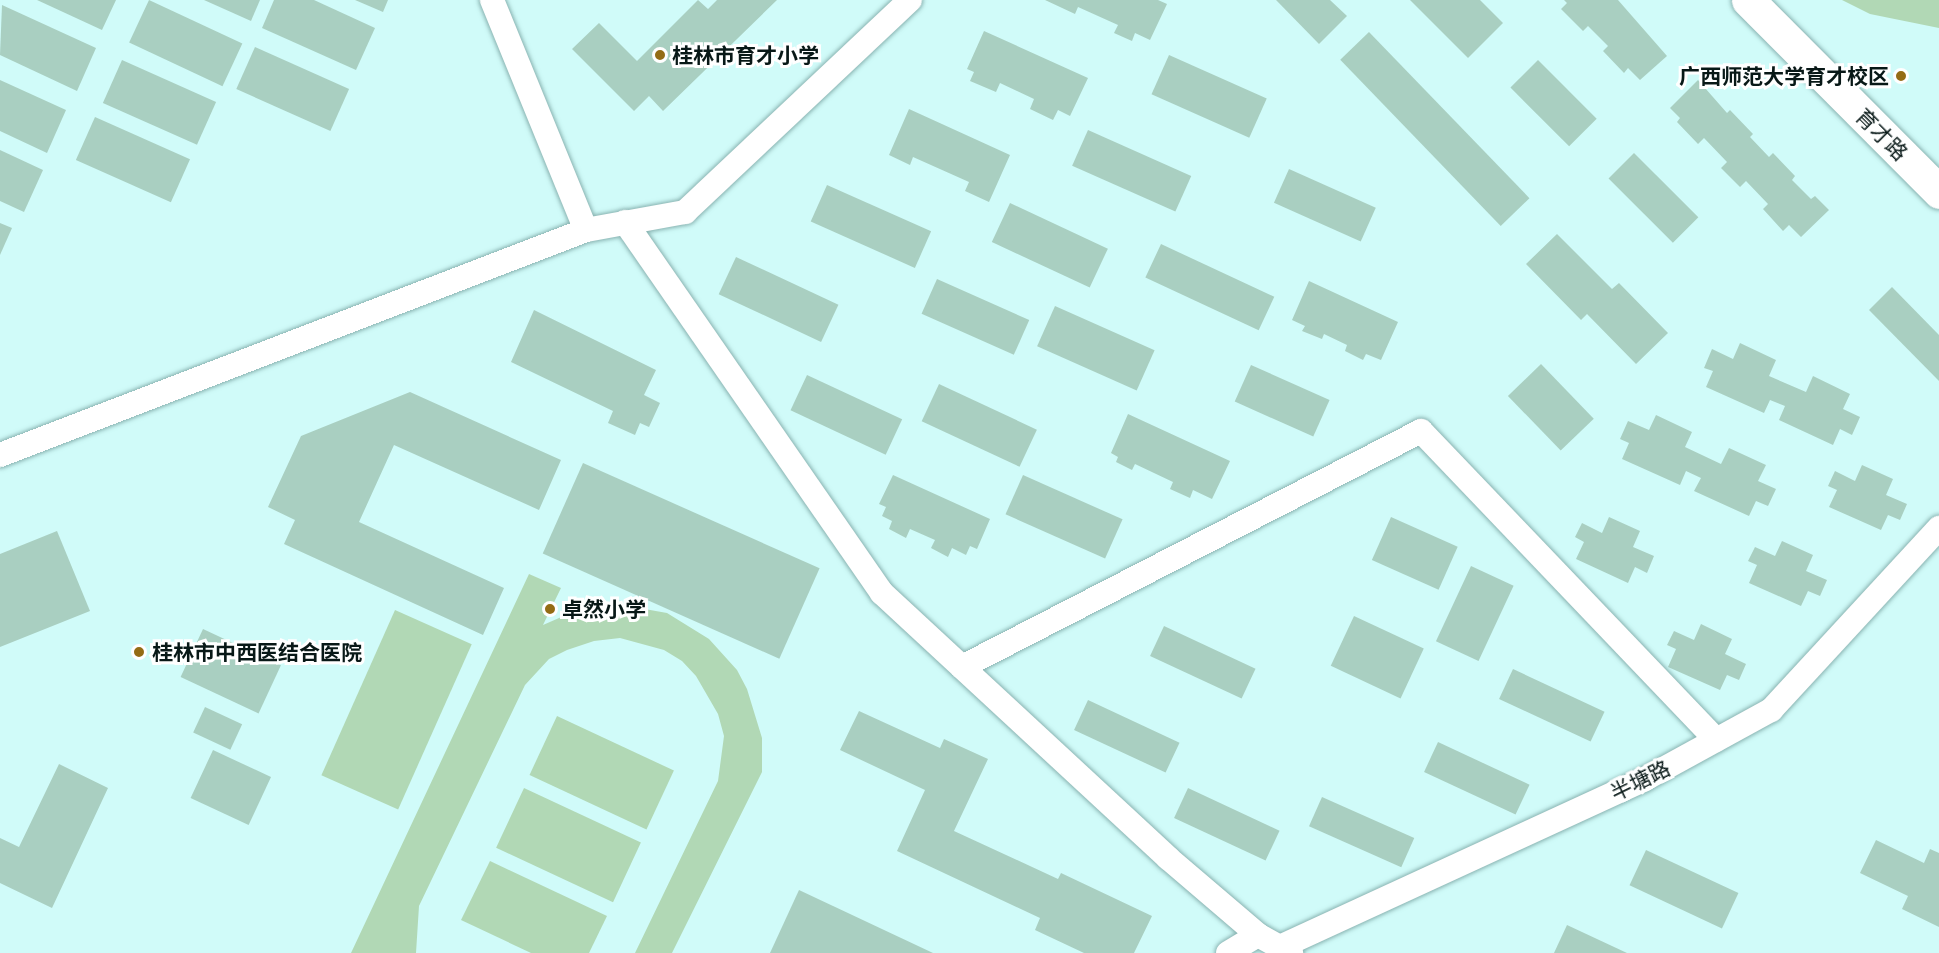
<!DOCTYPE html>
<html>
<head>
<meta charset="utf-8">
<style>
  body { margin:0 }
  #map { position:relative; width:1939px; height:953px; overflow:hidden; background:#d0fbf9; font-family:"Open Sans","Noto Sans SC",sans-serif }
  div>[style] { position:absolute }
  .green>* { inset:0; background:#b1d8b5; transform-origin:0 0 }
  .building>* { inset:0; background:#a9cfc1; transform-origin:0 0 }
  .roads { filter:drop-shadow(0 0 2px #89b3b1) drop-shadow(0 0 2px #89b3b1) }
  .minor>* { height:24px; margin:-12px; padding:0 12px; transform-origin:12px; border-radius:12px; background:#fff }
  .secondary>* { height:33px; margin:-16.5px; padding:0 16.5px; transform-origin:16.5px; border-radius:16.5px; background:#fff }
  .dots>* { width:16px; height:16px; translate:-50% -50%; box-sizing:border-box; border:3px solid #fff; border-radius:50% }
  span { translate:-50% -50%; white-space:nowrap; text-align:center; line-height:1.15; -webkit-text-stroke:6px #fff; paint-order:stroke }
  .poi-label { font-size:21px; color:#081817; font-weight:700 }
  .left { translate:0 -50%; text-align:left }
  .right { translate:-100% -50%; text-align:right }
  .street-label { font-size:21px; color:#081817 }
</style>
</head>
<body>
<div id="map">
  <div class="green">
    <div style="clip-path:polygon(1842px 0,1939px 0,1939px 28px,1870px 14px)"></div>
    <div style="clip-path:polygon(529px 574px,561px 588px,543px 625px,575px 611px,622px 605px,667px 613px,709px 639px,737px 670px,747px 689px,762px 738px,762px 772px,672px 953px,635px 953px,718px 781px,724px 736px,718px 714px,696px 676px,682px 661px,664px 650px,620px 638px,594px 641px,567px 650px,549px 659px,525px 685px,419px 906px,416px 953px,351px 953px)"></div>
    <div style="left:395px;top:610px;width:84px;height:181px;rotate:24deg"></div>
    <div style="left:557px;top:716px;width:129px;height:65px;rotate:25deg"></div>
    <div style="left:524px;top:788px;width:129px;height:66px;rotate:25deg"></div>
    <div style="clip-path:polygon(490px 861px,607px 916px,589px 953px,531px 953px,461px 920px)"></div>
  </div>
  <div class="building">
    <div style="clip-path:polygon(37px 0,116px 0,102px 30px)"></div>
    <div style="left:149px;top:0;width:103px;height:47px;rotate:25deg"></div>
    <div style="clip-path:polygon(204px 0,260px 0,251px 21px)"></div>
    <div style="clip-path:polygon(274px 0,314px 0,375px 28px,356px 70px,262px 28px)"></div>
    <div style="clip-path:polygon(355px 0,388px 0,383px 12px)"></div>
    <div style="clip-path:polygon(698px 0,708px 9px,717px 0,777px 0,663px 111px,649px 96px,634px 111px,572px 49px,599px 23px,637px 61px)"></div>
    <div style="clip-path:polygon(1045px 0,1158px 0,1167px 4px,1150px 40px,1135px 33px,1132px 41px,1114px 33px,1118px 25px,1078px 7px,1075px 14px)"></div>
    <div style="clip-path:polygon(1276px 0,1330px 0,1347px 16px,1319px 44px)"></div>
    <div style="clip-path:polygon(1410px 0,1480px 0,1503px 23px,1468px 58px)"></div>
    <div style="clip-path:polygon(1564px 0,1618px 0,1667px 56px,1640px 80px,1628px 68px,1624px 73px,1603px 51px,1608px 46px,1588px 26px,1583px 31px,1561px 9px,1567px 3px)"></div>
    <div style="clip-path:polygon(2px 5px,96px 48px,77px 91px,0 55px)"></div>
    <div style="clip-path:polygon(984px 31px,1088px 78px,1070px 116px,1058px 110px,1053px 120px,1030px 109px,1034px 99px,1000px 83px,996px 92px,970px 81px,974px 72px,967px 69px)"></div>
    <div style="left:1369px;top:32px;width:231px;height:40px;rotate:46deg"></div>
    <div style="left:255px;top:47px;width:103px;height:46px;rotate:24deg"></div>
    <div style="left:1169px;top:55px;width:107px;height:43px;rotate:24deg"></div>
    <div style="left:122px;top:60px;width:103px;height:47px;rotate:24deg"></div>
    <div style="left:1538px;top:60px;width:83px;height:39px;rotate:45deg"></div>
    <div style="clip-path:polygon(0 80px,66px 110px,47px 153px,0 131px)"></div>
    <div style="clip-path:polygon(1698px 80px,1727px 113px,1730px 110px,1753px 134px,1750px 137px,1769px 157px,1773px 153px,1795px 176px,1792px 180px,1811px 199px,1815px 196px,1829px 210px,1801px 237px,1789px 225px,1783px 231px,1763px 209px,1768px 204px,1746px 181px,1740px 187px,1721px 168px,1727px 162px,1704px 138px,1698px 144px,1677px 122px,1680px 118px,1670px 108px)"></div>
    <div style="clip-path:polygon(909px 109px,1010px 155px,989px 202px,965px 191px,969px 182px,913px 157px,910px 165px,889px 155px)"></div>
    <div style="left:95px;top:117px;width:104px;height:47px;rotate:24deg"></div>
    <div style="left:1088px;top:130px;width:113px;height:39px;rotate:24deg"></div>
    <div style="clip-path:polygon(0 150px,43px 170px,24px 212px,0 201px)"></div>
    <div style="left:1634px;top:153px;width:91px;height:36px;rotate:45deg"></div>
    <div style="left:1289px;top:169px;width:95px;height:37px;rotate:24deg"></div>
    <div style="left:827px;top:185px;width:114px;height:40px;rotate:24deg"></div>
    <div style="left:1010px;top:203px;width:108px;height:43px;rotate:25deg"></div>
    <div style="clip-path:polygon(0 223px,12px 228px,0 255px)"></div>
    <div style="clip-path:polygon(1557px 234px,1612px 289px,1619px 283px,1668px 333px,1636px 364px,1587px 314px,1581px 320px,1526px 264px)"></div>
    <div style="left:1161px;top:244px;width:125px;height:37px;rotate:25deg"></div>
    <div style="left:736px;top:257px;width:113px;height:41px;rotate:25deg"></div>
    <div style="left:937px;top:279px;width:101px;height:38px;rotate:24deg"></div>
    <div style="clip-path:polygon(1309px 281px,1398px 322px,1381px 360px,1366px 354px,1363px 360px,1345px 351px,1347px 345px,1324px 334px,1322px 339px,1302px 331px,1305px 326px,1292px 320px)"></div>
    <div style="clip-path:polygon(1892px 287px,1939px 335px,1939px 381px,1869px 310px)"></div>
    <div style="left:1055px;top:306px;width:109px;height:44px;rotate:24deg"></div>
    <div style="clip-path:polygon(534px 310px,656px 370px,644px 395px,660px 403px,649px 427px,640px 423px,635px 435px,608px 423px,613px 411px,511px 362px)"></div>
    <div style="clip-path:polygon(1740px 343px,1776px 360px,1769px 376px,1806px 392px,1813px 376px,1850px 394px,1843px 409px,1860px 417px,1852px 435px,1840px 429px,1833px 445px,1779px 420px,1785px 406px,1770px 400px,1764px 413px,1706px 387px,1713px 371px,1704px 368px,1712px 349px,1733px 359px)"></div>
    <div style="left:1541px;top:364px;width:76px;height:46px;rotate:46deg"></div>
    <div style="left:1251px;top:365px;width:86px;height:40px;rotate:24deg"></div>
    <div style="left:807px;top:375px;width:105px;height:39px;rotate:25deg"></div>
    <div style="left:939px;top:384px;width:108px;height:41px;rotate:25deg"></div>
    <div style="clip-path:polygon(410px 392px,561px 460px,539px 510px,394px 445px,359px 522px,504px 588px,483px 635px,284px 544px,295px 520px,268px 507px,301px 436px)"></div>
    <div style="clip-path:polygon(1128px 414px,1230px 461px,1212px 499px,1193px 490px,1190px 498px,1170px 489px,1173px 482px,1135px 464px,1132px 470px,1116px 462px,1118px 457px,1111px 453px)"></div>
    <div style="clip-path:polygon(1656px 415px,1692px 432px,1685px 447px,1721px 464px,1729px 448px,1766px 465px,1758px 481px,1776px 489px,1768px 506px,1756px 501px,1749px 516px,1694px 491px,1701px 478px,1686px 471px,1680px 485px,1622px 459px,1629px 443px,1620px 439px,1628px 421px,1649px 430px)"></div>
    <div style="left:583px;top:463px;width:259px;height:99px;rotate:24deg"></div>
    <div style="clip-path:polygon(1862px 465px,1893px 479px,1886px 495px,1907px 504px,1900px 520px,1888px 515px,1881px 530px,1829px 507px,1837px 490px,1828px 486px,1835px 471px,1855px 481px)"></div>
    <div style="clip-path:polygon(893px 475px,990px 519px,977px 549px,970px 546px,966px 555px,952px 548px,948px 557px,931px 548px,935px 540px,910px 529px,906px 538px,889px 529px,892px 521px,882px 516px,886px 507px,879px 504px)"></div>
    <div style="left:1023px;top:475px;width:109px;height:43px;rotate:24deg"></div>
    <div style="left:1391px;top:517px;width:73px;height:47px;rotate:24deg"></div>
    <div style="clip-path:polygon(1609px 517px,1640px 531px,1633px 547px,1654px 556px,1647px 573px,1635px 567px,1628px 583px,1576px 559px,1584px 542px,1575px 537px,1582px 523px,1602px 533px)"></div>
    <div style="clip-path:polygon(57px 531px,90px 611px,0 647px,0 554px)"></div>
    <div style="clip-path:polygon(1782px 541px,1813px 555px,1806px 571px,1827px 580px,1820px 596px,1808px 591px,1801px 606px,1749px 583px,1757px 565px,1748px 561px,1755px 547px,1775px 556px)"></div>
    <div style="left:1471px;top:566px;width:47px;height:83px;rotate:25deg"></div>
    <div style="left:1354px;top:616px;width:77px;height:55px;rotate:25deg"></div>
    <div style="clip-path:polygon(1701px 624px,1732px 639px,1725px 654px,1746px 664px,1739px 680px,1727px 675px,1720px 690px,1668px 667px,1676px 649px,1667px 645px,1674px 631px,1694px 640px)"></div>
    <div style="left:1164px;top:626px;width:101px;height:33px;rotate:25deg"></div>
    <div style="left:203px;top:629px;width:86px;height:53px;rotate:25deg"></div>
    <div style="left:1513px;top:669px;width:101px;height:33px;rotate:25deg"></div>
    <div style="left:1088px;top:700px;width:101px;height:33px;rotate:25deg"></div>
    <div style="left:205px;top:707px;width:41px;height:28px;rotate:25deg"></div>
    <div style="clip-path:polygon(859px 711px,940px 748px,944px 739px,988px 759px,954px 831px,1058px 879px,1061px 873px,1152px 916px,1134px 953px,1084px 953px,1035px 930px,1040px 918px,897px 851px,925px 790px,840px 750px)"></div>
    <div style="left:1438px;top:742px;width:101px;height:33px;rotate:25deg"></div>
    <div style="left:213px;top:750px;width:64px;height:53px;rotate:25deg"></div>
    <div style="clip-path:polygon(59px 764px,108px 788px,52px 908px,0 883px,0 838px,19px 847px)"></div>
    <div style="left:1188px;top:788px;width:101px;height:33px;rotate:25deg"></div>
    <div style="left:1322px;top:797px;width:101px;height:32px;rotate:24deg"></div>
    <div style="clip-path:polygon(1876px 840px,1924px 863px,1930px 849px,1939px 853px,1939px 927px,1902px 909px,1908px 896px,1860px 873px)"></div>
    <div style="left:1646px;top:850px;width:102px;height:39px;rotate:25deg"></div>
    <div style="clip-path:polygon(799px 890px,933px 953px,770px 953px)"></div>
    <div style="clip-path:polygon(1567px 925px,1627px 953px,1554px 953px)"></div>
  </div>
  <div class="roads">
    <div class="minor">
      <div style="left:492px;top:0;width:248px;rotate:67.8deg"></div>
      <div style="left:625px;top:222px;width:451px;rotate:55.3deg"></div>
      <div style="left:882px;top:593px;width:390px;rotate:42.8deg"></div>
      <div style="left:1168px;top:858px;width:118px;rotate:40.5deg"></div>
      <div style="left:1258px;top:935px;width:38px;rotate:29deg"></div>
      <div style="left:0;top:455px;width:628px;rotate:-21deg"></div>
      <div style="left:586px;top:230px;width:101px;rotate:-10.3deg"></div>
      <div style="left:685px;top:212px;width:309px;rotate:-43.3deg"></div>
      <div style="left:962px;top:667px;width:516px;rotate:-27.21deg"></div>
      <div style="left:1421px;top:431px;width:427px;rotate:46.3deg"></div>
      <div style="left:1280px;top:947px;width:402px;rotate:-24.7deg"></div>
      <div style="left:1645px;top:779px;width:144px;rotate:-28.7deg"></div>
      <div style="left:1771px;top:710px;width:248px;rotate:-47.3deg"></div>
      <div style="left:1228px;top:953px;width:35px;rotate:-31deg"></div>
    </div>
    <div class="secondary">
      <div style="left:1748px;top:0;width:271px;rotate:45.1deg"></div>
    </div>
  </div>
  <div class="dots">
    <div style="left:660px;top:55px;background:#946c15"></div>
    <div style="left:1901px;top:76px;background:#946c15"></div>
    <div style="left:550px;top:609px;background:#946c15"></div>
    <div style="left:139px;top:652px;background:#946c15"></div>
  </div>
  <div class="poi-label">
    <span class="left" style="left:672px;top:55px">桂林市育才小学</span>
    <span class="right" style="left:1889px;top:76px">广西师范大学育才校区</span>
    <span class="left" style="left:562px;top:609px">卓然小学</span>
    <span class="left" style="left:152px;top:652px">桂林市中西医结合医院</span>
  </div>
  <div class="street-label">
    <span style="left:1882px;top:134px;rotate:45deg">育才路</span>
    <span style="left:1640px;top:780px;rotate:-26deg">半塘路</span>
  </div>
</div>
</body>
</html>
